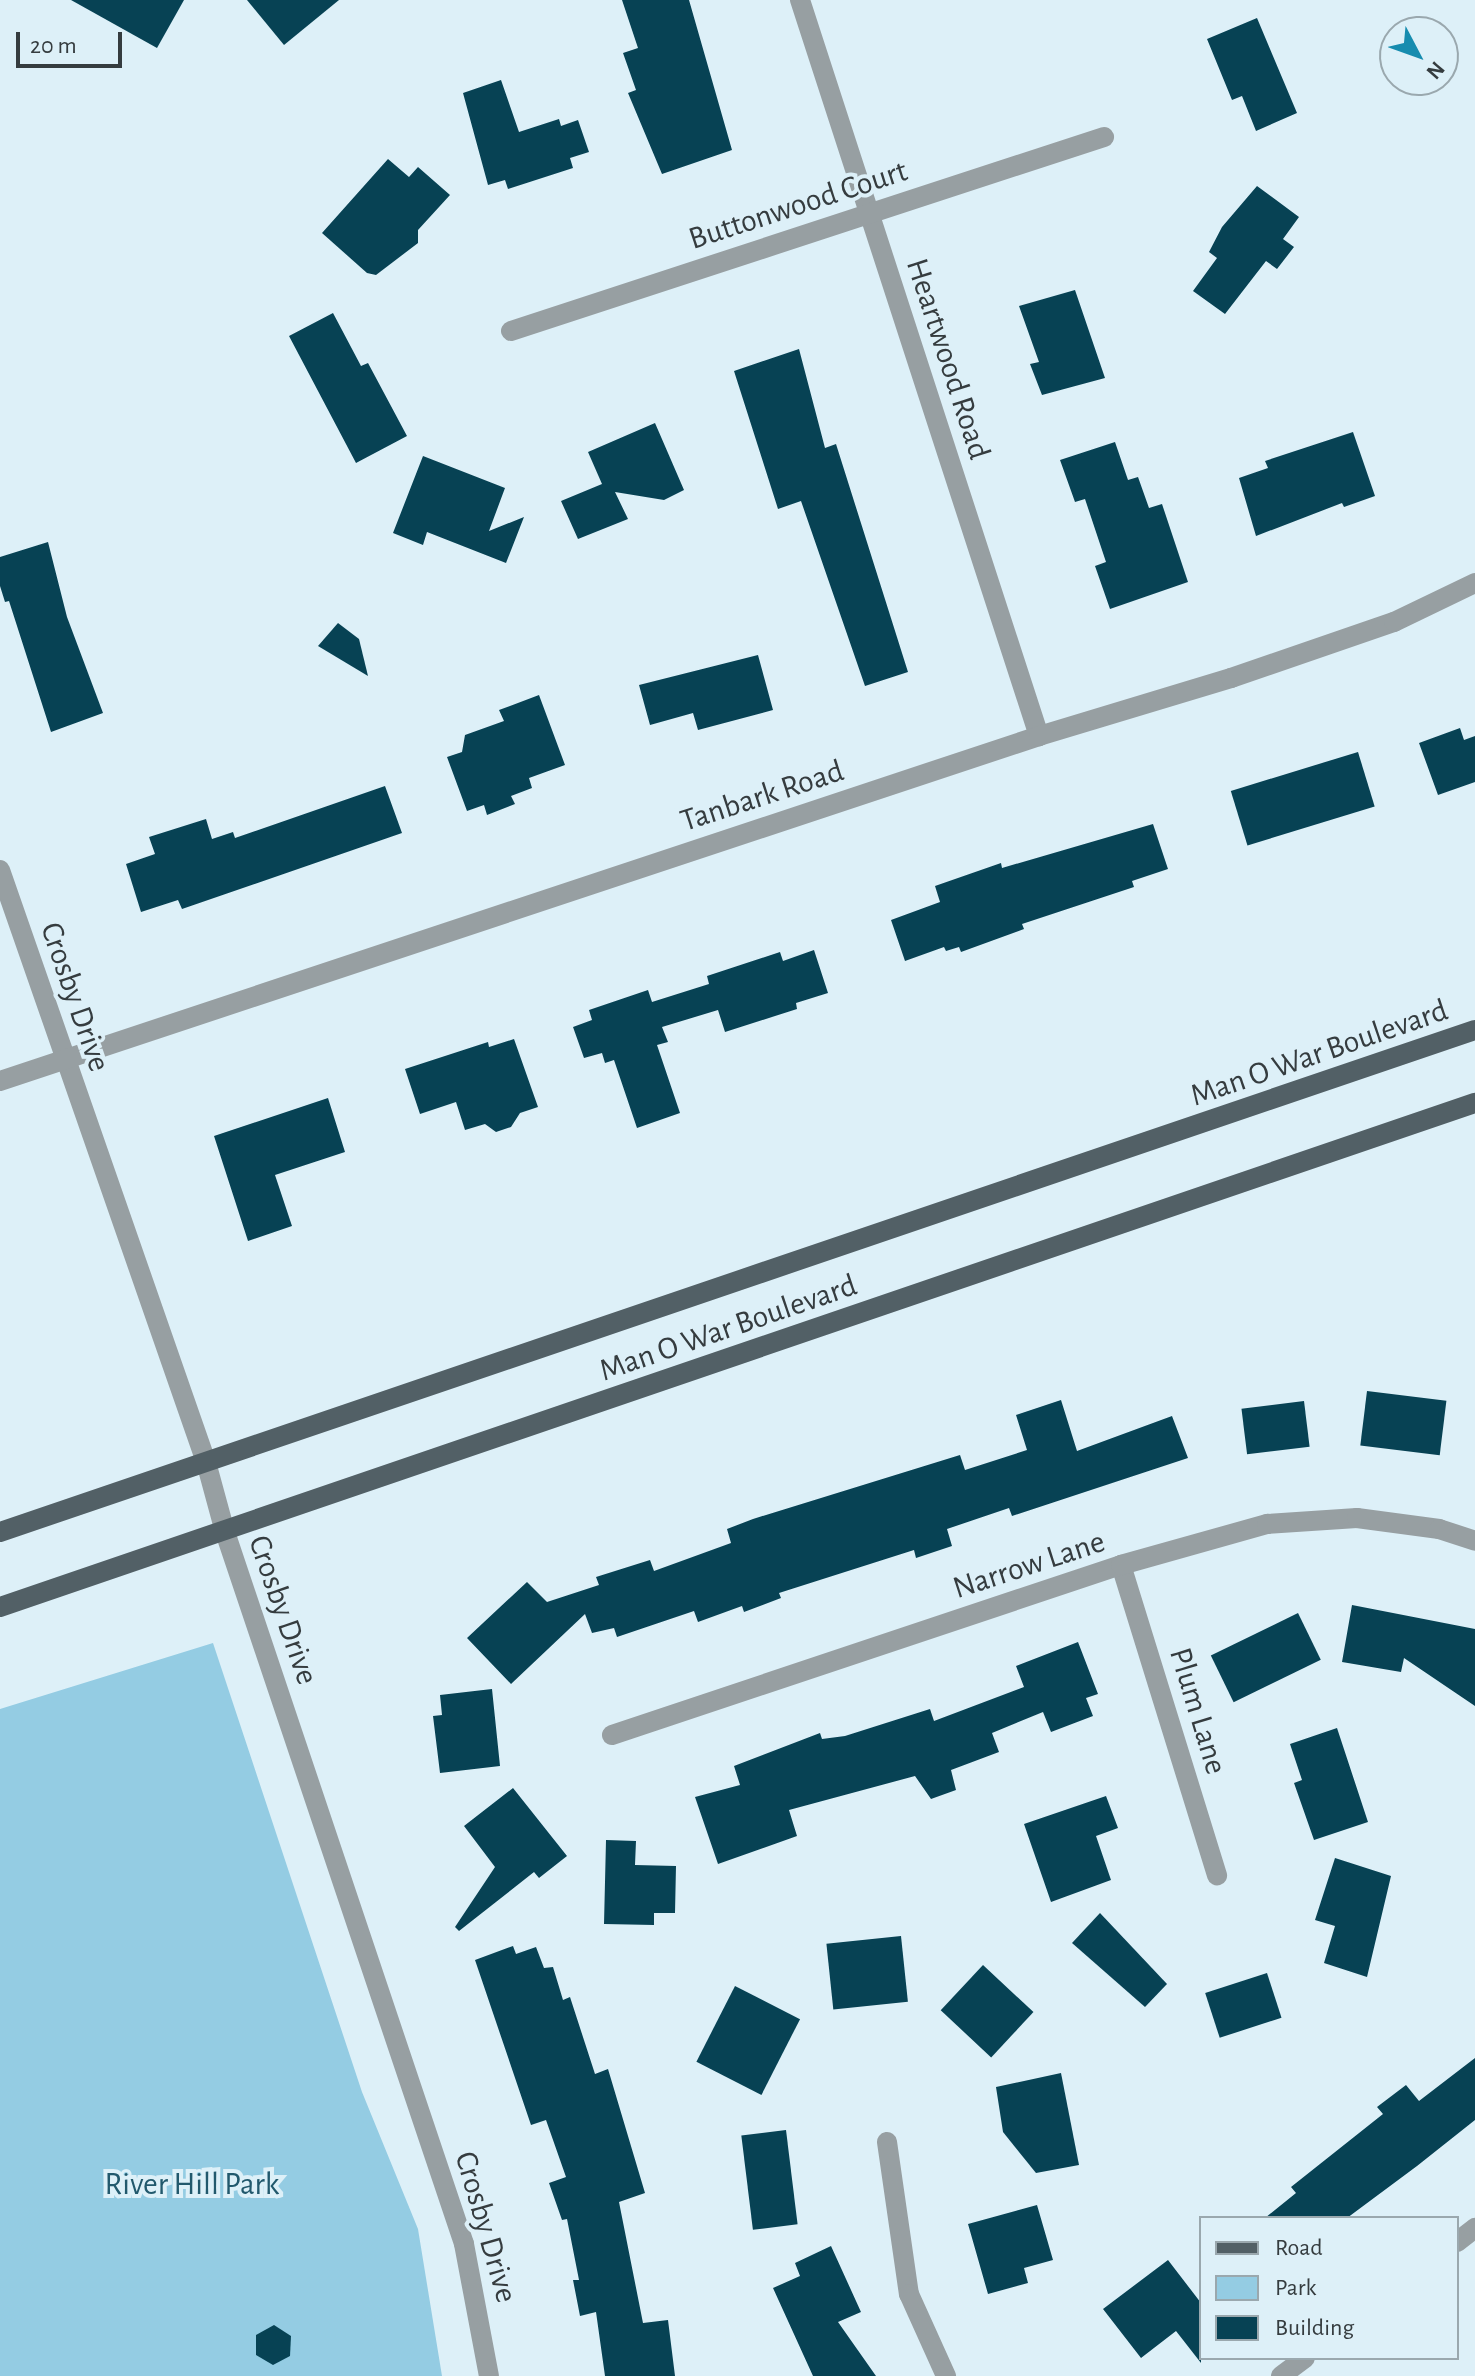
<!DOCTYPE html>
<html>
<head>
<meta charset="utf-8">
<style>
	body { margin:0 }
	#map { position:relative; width:1475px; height:2376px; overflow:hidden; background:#ddf0f8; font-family:"Alegreya Sans",sans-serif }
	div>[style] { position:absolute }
	.green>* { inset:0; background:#94cce3 }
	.building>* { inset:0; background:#074254; transform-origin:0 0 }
	.minor>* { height:20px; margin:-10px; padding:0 10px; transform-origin:10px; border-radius:10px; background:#979fa2 }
	.primary>* { height:20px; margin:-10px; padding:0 10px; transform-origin:10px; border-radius:10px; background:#526066 }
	span { translate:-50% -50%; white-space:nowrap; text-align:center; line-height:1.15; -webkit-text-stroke:8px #ddf0f8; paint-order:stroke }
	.street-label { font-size:32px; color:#353c3f }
	.park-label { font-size:32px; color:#22596d }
	.legend { position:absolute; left:1199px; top:2216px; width:260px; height:144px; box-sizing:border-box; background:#ddf0f8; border:2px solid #9aa8ae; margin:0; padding:10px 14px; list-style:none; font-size:24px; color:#353c3f }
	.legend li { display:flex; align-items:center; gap:16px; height:40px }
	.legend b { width:40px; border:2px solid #9aa8ae }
	.north { position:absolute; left:1379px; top:16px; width:80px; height:80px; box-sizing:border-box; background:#ddf0f8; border:2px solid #9aa8ae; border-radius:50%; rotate:131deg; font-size:22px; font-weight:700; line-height:32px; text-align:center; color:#353c3f }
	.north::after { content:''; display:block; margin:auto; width:28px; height:36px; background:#168caf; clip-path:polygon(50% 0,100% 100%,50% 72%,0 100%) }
	.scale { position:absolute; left:16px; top:32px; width:106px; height:36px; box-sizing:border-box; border:4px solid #353c3f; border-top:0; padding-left:10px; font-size:24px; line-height:28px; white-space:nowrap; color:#353c3f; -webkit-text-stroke:6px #ddf0f8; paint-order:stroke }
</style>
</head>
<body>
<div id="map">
	<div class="green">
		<i style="clip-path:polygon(213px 1643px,362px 2092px,418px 2229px,442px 2376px,0 2376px,0 1709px)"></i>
	</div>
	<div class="building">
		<i style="clip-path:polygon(71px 0,184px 0,157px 48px)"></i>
		<i style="clip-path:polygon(247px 0,339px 0,284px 45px)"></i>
		<i style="clip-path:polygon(622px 0,689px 0,732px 150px,662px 174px,628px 93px,636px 90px,623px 53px,638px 48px)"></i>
		<i style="clip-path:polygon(1257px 18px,1297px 113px,1256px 131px,1242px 96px,1232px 100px,1207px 39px)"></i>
		<i style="clip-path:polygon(501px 80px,519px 132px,559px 119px,561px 126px,578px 120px,589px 152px,570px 158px,573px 168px,508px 189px,505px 180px,488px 185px,463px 93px)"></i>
		<i style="clip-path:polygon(388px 159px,409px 177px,418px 167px,450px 195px,418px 230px,418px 243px,376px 275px,367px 273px,322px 233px)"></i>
		<i style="clip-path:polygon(1257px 186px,1299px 217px,1283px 239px,1294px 247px,1277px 269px,1266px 261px,1225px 314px,1193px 291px,1217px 258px,1209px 252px,1222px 227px)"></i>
		<i style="clip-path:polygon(1075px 290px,1105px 378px,1042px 395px,1030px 364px,1039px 362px,1019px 306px)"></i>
		<i style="clip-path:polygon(333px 313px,361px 366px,368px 363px,407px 436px,356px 463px,289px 336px)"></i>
		<i style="clip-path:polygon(799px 349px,825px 448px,836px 444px,908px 672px,865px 686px,801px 501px,778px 509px,734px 371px)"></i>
		<i style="clip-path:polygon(655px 423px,684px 490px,664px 500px,615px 492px,628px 519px,578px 539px,561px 501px,602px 484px,588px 452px)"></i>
		<i style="clip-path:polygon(1353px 432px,1375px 496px,1344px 507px,1342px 503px,1256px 536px,1239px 478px,1268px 468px,1265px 461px)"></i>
		<i style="clip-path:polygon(1115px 442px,1128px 480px,1138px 477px,1149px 508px,1162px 504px,1188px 582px,1110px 609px,1095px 566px,1106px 562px,1085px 499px,1075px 502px,1060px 460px)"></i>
		<i style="clip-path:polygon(423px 456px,505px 488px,489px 531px,524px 517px,506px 563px,427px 532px,423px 545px,393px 533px)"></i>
		<i style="clip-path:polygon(48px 542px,67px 617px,103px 713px,51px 732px,9px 601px,5px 602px,0 586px,0 557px)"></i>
		<i style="clip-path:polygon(338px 623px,359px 639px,368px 676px,318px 646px)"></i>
		<i style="clip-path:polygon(758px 655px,773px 710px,698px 730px,693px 713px,650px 725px,639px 685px)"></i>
		<i style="clip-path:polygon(539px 695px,565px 765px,529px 778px,532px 788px,511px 796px,515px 804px,487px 815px,484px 805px,467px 811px,447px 757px,462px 752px,465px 735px,504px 721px,499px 710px)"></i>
		<i style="clip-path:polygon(1460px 728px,1464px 740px,1475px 736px,1475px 782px,1438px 795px,1419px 743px)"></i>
		<i style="left:1358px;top:752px;width:57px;height:133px;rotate:73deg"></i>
		<i style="clip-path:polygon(385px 786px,402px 833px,182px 909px,178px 900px,141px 912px,126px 864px,155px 854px,149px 837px,206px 819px,212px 839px,233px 832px,235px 838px)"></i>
		<i style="clip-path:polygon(1153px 824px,1168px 869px,1132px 881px,1134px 887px,1022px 924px,1024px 929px,961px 952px,959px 947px,946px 951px,944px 947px,905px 961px,891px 920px,940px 902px,935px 886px,1001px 863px,1002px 868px)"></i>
		<i style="clip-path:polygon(814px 950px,828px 993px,796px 1003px,797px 1009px,725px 1032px,718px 1010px,662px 1027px,668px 1042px,657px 1045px,680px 1113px,637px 1128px,614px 1060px,605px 1063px,602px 1053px,584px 1058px,573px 1027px,592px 1020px,589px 1010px,648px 990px,652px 1002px,709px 984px,707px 976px,780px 952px,783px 961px)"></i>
		<i style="clip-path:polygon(514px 1039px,538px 1107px,520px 1113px,511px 1127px,496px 1132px,485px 1124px,465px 1130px,456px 1102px,420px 1114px,405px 1069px,488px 1042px,489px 1047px)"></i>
		<i style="clip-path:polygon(328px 1098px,345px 1152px,275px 1175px,292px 1226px,248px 1241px,214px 1136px)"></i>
		<i style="left:1367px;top:1391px;width:80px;height:55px;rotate:7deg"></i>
		<i style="clip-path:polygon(1061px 1400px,1077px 1451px,1172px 1416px,1188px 1458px,1012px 1516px,1009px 1508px,947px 1529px,952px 1546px,916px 1558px,914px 1550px,779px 1593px,781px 1598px,744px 1612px,742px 1606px,698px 1622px,694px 1611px,617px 1637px,614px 1628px,592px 1633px,585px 1614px,511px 1684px,467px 1638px,527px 1582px,547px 1602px,599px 1585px,596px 1577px,650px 1560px,654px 1571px,731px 1543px,727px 1529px,753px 1519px,960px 1455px,965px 1470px,1027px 1450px,1016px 1415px)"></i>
		<i style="left:1304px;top:1401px;width:46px;height:63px;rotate:83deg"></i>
		<i style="clip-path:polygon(1352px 1605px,1475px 1629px,1475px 1706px,1404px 1658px,1401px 1672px,1342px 1662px)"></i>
		<i style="left:1298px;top:1613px;width:52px;height:97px;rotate:64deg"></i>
		<i style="clip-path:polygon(1078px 1642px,1098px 1694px,1086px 1698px,1093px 1716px,1051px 1732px,1043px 1712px,992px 1733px,999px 1752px,951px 1770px,956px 1790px,931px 1799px,915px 1776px,789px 1810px,797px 1836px,718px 1864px,695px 1797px,740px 1785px,734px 1766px,820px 1733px,822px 1739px,845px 1736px,930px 1709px,934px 1721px,1024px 1687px,1016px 1666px)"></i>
		<i style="clip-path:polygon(492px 1689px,500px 1766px,440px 1773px,433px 1716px,442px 1715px,440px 1695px)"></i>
		<i style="clip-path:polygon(1337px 1728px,1368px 1822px,1314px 1840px,1294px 1783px,1302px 1780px,1290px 1744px)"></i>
		<i style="clip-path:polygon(513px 1788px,567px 1856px,539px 1878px,534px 1872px,459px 1931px,455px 1927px,495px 1867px,464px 1826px)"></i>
		<i style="clip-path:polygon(1106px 1796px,1118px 1828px,1096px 1836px,1111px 1880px,1051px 1902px,1024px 1824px)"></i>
		<i style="clip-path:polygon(606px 1840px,636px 1841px,635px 1865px,676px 1866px,675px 1913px,654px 1913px,654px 1925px,604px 1924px)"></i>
		<i style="clip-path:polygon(1335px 1858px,1391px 1876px,1367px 1977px,1324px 1963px,1335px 1926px,1315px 1920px)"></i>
		<i style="clip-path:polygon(1100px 1913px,1167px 1984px,1145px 2007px,1072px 1943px)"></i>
		<i style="left:901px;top:1936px;width:66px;height:75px;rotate:84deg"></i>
		<i style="clip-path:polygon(513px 1946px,516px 1954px,536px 1947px,544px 1968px,553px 1967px,563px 2000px,570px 1997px,595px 2074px,608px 2069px,645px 2193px,619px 2202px,643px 2323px,668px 2320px,675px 2376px,605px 2376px,596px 2312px,580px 2316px,573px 2280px,579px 2280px,567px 2219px,562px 2220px,549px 2183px,566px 2177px,546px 2120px,531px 2125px,475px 1960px)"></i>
		<i style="left:983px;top:1965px;width:69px;height:62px;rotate:43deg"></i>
		<i style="left:1267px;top:1973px;width:47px;height:65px;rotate:72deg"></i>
		<i style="left:735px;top:1986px;width:73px;height:85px;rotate:27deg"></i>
		<i style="clip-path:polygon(1475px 2058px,1475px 2120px,1417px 2166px,1347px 2218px,1265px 2218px,1296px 2193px,1291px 2187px,1383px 2114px,1377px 2107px,1406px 2085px,1419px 2101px)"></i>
		<i style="clip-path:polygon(1061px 2073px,1079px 2165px,1036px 2173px,1003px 2132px,996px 2087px)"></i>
		<i style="left:786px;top:2130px;width:95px;height:45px;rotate:83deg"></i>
		<i style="clip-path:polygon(1037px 2205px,1053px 2260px,1024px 2268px,1028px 2283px,988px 2294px,968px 2224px)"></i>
		<i style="clip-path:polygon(831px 2246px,861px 2312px,838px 2322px,876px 2376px,813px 2376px,773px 2288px,800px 2276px,795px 2263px)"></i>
		<i style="clip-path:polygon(1168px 2260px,1201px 2303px,1201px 2363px,1176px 2331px,1141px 2358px,1103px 2309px)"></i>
		<i style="clip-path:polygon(274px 2325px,291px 2336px,290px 2356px,273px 2365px,256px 2355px,256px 2335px)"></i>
	</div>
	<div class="minor">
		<i style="left:800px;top:0;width:774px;rotate:72.01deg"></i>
		<i style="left:511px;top:331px;width:624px;rotate:-18.12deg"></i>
		<i style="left:0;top:870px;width:627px;rotate:70.81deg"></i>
		<i style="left:206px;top:1462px;width:73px;rotate:74.8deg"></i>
		<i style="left:225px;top:1532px;width:751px;rotate:71.44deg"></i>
		<i style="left:464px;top:2244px;width:134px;rotate:79.3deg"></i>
		<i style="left:0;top:1081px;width:1095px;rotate:-18.37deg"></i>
		<i style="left:1039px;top:736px;width:201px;rotate:-16.8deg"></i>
		<i style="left:1231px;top:678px;width:172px;rotate:-19deg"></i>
		<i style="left:1394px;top:622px;width:90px;rotate:-25.7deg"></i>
		<i style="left:1121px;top:1565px;width:325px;rotate:72.8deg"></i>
		<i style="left:612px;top:1735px;width:537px;rotate:-18.47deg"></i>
		<i style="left:1121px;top:1565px;width:152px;rotate:-15.7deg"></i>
		<i style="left:1267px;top:1524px;width:90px;rotate:-3.8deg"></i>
		<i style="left:1357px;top:1518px;width:83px;rotate:7.6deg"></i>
		<i style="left:1439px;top:1529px;width:38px;rotate:18deg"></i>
		<i style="left:887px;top:2142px;width:154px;rotate:81.8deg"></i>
		<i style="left:909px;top:2294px;width:90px;rotate:65.7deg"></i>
		<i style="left:1457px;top:2242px;width:23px;rotate:-38deg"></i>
		<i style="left:1281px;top:2376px;width:30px;rotate:-37deg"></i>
	</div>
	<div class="primary">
		<i style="left:0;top:1532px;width:1558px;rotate:-18.8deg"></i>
		<i style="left:0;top:1607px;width:1559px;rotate:-18.87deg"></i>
	</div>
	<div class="street-label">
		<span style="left:798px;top:205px;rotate:-18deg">Buttonwood Court</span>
		<span style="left:948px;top:359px;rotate:72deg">Heartwood Road</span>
		<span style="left:762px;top:796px;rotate:-18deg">Tanbark Road</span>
		<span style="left:75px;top:997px;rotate:71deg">Crosby Drive</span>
		<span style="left:1319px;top:1053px;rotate:-19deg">Man O War Boulevard</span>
		<span style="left:728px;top:1328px;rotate:-19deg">Man O War Boulevard</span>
		<span style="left:1029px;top:1565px;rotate:-18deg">Narrow Lane</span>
		<span style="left:283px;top:1610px;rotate:71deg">Crosby Drive</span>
		<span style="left:1198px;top:1711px;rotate:73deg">Plum Lane</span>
		<span style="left:486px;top:2227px;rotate:74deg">Crosby Drive</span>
	</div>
	<div class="park-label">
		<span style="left:192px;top:2184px">River Hill Park</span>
	</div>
	<ul class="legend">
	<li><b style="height:10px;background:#526066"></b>Road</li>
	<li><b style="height:22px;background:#94cce3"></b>Park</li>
	<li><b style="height:22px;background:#074254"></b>Building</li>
	</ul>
	<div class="north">N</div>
	<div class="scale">20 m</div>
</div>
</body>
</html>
